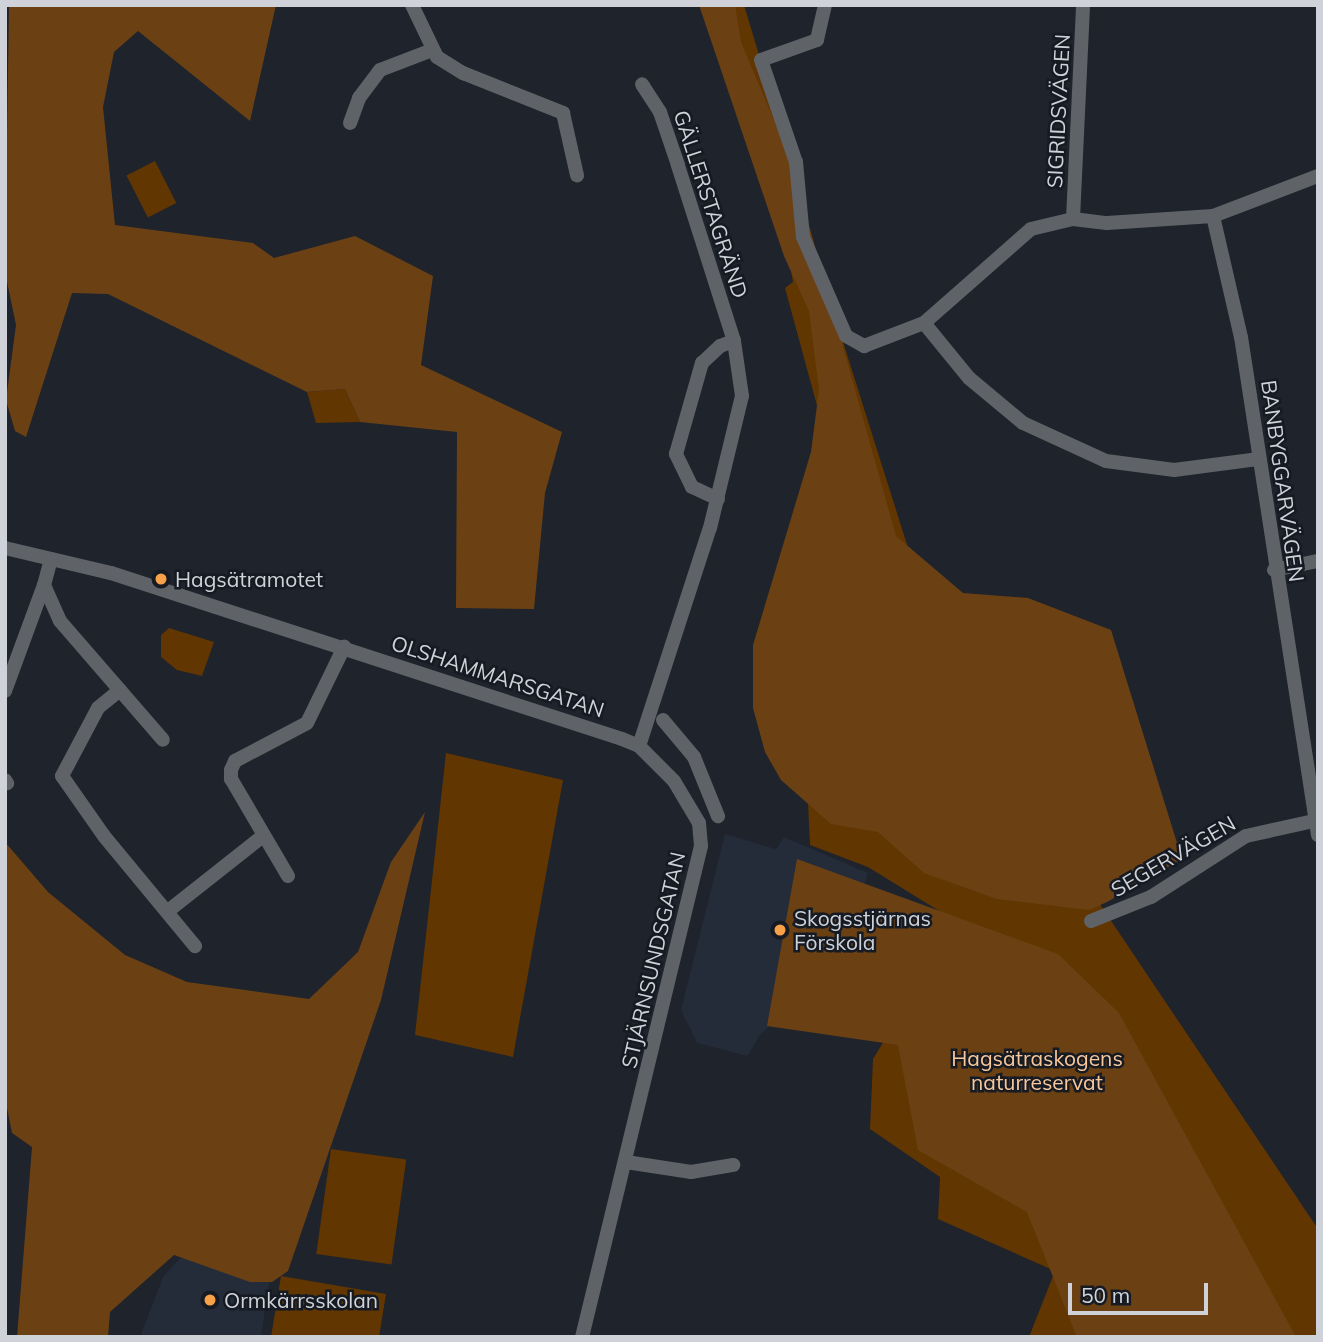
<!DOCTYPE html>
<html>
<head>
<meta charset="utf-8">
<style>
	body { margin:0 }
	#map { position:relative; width:1323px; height:1342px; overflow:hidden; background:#1e232c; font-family:Mulish,sans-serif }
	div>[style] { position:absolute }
	.built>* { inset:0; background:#242b39 }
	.green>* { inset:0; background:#623600; transform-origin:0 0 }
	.forest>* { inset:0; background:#6b4114 }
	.minor>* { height:14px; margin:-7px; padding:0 7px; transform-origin:7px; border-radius:7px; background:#5f6267 }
	.dots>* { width:19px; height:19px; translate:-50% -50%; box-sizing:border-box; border:4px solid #151a23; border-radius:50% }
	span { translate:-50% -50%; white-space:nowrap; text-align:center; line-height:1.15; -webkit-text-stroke:5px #151a23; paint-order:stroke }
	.street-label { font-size:21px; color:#cfd2d8 }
	.poi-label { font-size:21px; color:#cfd2d8 }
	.left { translate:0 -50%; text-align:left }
	.park-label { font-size:21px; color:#f8c89c }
	.frame { position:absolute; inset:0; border:7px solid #cfd2d8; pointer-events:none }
	.scale { position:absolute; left:1068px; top:1283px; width:140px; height:32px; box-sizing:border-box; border:4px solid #cfd2d8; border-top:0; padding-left:9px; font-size:21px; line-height:24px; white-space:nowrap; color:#cfd2d8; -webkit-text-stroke:5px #151a23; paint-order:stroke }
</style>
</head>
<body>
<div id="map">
	<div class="built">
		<i style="clip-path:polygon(725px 834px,776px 849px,784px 837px,868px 873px,855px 914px,820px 978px,759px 1036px,748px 1056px,697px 1043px,681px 1010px)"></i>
		<i style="clip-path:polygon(181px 1257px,271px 1270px,261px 1337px,140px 1337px,163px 1277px)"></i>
	</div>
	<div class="green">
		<i style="clip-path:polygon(711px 5px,744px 5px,790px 158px,791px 177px,950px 681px,1318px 1229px,1318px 1337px,1029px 1337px,1055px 1271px,938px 1219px,940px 1177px,870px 1129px,873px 1059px,957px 922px,868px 867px,810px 845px,807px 781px,825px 435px,785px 288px,793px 282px,787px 249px)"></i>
		<i style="left:155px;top:161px;width:47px;height:32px;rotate:63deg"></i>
		<i style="clip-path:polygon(345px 389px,360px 422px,316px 423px,307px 392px)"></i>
		<i style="clip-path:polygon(169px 628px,214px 642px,202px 676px,177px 670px,161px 657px,161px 635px)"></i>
		<i style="clip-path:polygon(446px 753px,563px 780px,513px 1057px,415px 1035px)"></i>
		<i style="left:331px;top:1149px;width:76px;height:106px;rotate:8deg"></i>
		<i style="clip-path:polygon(281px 1276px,386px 1294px,379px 1337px,271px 1337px)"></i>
	</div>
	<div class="forest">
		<i style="clip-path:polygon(9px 5px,276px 5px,250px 121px,138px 31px,114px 52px,103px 107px,115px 225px,253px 243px,274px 258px,355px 236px,433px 276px,421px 365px,562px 432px,545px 493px,534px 609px,456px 608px,457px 432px,360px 422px,345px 389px,307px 392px,108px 294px,72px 293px,26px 437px,15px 431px,6px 400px,16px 325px,5px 272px)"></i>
		<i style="clip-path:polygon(699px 5px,735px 5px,741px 42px,791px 161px,896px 536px,963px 593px,1028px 598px,1111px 630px,1182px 859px,1107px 902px,1089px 910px,997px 899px,924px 873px,878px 832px,831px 824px,781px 780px,765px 752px,753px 708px,753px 645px,811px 452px,819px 390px,809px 311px,784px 256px)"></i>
		<i style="clip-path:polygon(425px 812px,381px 1000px,288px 1271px,272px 1282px,250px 1282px,174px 1255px,110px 1312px,108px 1337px,17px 1337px,32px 1147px,12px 1133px,5px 1098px,5px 842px,48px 892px,125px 955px,187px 982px,309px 999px,358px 952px,391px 862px)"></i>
		<i style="clip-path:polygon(797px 859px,1058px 954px,1119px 1013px,1296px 1337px,1077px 1337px,1027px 1212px,918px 1150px,898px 1045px,767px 1026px)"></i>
	</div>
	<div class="minor">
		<i style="left:412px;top:5px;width:58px;rotate:64.3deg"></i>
		<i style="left:437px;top:57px;width:31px;rotate:32deg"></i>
		<i style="left:463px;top:73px;width:108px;rotate:21.8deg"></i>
		<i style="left:563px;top:113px;width:64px;rotate:77.3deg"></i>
		<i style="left:825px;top:5px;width:36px;rotate:103deg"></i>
		<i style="left:817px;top:40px;width:59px;rotate:160.3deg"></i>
		<i style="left:761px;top:60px;width:108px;rotate:71.1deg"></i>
		<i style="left:796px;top:162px;width:75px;rotate:84.7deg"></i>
		<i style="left:803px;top:237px;width:108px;rotate:66.5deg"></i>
		<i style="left:846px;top:336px;width:21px;rotate:29deg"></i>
		<i style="left:864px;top:346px;width:64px;rotate:-21deg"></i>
		<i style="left:924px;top:323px;width:142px;rotate:-41.3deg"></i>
		<i style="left:1031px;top:229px;width:43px;rotate:-13.4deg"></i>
		<i style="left:1073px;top:219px;width:34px;rotate:7deg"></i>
		<i style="left:1107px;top:223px;width:106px;rotate:-3.8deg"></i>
		<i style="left:1213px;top:216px;width:112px;rotate:-20.9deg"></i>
		<i style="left:350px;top:123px;width:27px;rotate:-70deg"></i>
		<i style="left:359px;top:98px;width:35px;rotate:-53deg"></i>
		<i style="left:380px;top:70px;width:56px;rotate:-21deg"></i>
		<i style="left:1213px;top:216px;width:124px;rotate:77deg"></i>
		<i style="left:1241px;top:337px;width:504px;rotate:81.21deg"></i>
		<i style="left:1073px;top:219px;width:214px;rotate:-87.3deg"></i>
		<i style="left:924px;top:323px;width:71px;rotate:50.7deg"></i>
		<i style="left:969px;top:378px;width:70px;rotate:39.8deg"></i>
		<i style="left:1023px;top:423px;width:91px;rotate:24.6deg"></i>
		<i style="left:1106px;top:461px;width:69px;rotate:7.5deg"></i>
		<i style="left:1174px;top:470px;width:86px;rotate:-7.4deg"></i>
		<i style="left:718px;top:499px;width:29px;rotate:-155deg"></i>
		<i style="left:692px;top:487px;width:37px;rotate:-116deg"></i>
		<i style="left:676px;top:454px;width:95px;rotate:-74.1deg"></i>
		<i style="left:702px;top:363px;width:25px;rotate:-43deg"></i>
		<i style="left:720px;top:346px;width:15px;rotate:-20deg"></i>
		<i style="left:5px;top:548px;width:109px;rotate:13.3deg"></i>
		<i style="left:111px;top:573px;width:537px;rotate:18deg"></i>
		<i style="left:622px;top:739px;width:18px;rotate:22deg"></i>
		<i style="left:639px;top:746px;width:49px;rotate:45deg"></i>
		<i style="left:674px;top:781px;width:49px;rotate:59.2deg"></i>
		<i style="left:699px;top:823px;width:23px;rotate:85deg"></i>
		<i style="left:701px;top:846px;width:505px;rotate:103.62deg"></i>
		<i style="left:51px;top:559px;width:27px;rotate:105deg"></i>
		<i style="left:44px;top:585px;width:39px;rotate:66deg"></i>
		<i style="left:60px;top:621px;width:157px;rotate:49.1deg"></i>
		<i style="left:1274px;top:570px;width:45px;rotate:-11.6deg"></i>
		<i style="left:120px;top:690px;width:28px;rotate:141deg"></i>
		<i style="left:98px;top:708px;width:77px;rotate:117.9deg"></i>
		<i style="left:62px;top:776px;width:73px;rotate:55deg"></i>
		<i style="left:104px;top:836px;width:143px;rotate:50.4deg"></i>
		<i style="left:5px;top:691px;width:113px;rotate:-69.8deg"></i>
		<i style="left:663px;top:720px;width:48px;rotate:50deg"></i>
		<i style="left:694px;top:757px;width:64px;rotate:67.9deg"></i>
		<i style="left:639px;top:746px;width:229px;rotate:-72deg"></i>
		<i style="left:710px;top:528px;width:136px;rotate:-76.4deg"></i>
		<i style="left:742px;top:396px;width:56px;rotate:-98.3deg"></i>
		<i style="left:734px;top:341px;width:185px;rotate:-107.7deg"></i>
		<i style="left:678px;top:165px;width:56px;rotate:-108.8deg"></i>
		<i style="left:660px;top:112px;width:33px;rotate:-123deg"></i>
		<i style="left:5px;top:780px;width:4px;rotate:56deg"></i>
		<i style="left:288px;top:876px;width:113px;rotate:-120.4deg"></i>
		<i style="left:231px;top:779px;width:9px;rotate:-90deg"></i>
		<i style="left:231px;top:770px;width:10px;rotate:-66deg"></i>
		<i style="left:235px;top:761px;width:81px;rotate:-27.8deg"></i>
		<i style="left:307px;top:723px;width:85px;rotate:-64deg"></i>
		<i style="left:168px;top:911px;width:121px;rotate:-38.3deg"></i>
		<i style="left:1091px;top:921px;width:65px;rotate:-21.8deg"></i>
		<i style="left:1151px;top:897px;width:113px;rotate:-32.7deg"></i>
		<i style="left:1246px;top:836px;width:74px;rotate:-12.5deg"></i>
		<i style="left:626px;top:1162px;width:66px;rotate:8.7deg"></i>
		<i style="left:691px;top:1172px;width:43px;rotate:-9.5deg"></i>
	</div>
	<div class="dots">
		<i style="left:161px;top:579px;background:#f7a149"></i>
		<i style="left:780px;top:930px;background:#f7a149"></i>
		<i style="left:210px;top:1300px;background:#f7a149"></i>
	</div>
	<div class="street-label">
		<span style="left:1058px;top:111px;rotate:-87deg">SIGRIDSVÄGEN</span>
		<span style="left:711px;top:204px;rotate:72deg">GÄLLERSTAGRÄND</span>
		<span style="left:1283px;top:481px;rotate:82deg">BANBYGGARVÄGEN</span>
		<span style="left:498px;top:676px;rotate:18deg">OLSHAMMARSGATAN</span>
		<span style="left:1173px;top:856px;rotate:-30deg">SEGERVÄGEN</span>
		<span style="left:653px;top:960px;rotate:-77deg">STJÄRNSUNDSGATAN</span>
	</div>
	<div class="poi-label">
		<span class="left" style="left:175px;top:579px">Hagsätramotet</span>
		<span class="left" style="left:794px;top:930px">Skogsstjärnas<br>Förskola</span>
		<span class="left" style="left:224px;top:1300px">Ormkärrsskolan</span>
	</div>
	<div class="park-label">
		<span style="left:1037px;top:1070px">Hagsätraskogens<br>naturreservat</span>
	</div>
	<div class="frame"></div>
	<div class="scale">50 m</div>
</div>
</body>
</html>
